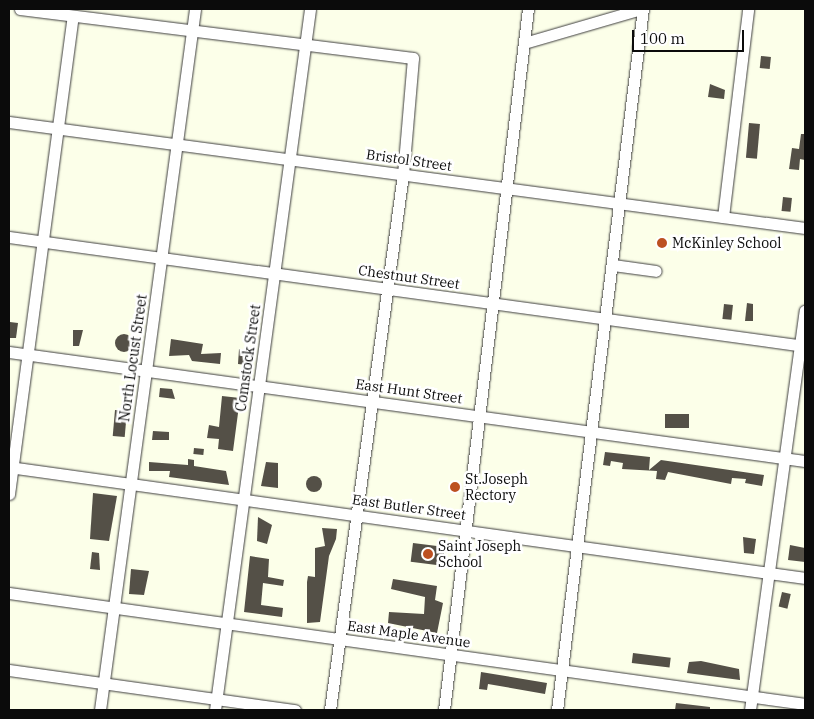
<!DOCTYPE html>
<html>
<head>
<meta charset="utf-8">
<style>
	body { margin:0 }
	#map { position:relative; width:814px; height:719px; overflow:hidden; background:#fcffe9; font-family:"IBM Plex Serif",serif }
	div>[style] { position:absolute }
	.building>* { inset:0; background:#545047; transform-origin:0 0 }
	.round { border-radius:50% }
	.roads { filter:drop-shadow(0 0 1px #3e3e3e) drop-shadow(0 0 1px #3e3e3e) }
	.minor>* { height:11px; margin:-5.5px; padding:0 5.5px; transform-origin:5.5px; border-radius:5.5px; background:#fff }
	.dots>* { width:14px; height:14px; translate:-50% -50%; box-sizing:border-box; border:2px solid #fff; border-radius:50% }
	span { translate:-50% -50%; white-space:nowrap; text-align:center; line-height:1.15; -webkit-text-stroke:5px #fff; paint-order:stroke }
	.street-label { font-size:14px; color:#0b0b0b }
	.poi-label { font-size:14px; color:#0b0b0b }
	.left { translate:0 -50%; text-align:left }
	.frame { position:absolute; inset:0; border:10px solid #0b0b0b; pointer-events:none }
	.scale { position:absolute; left:632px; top:30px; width:112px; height:22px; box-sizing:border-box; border:2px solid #0b0b0b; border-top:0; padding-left:6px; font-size:15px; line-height:18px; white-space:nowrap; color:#0b0b0b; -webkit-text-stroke:4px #fff; paint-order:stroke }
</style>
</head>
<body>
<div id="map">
	<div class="building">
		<i style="left:761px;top:56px;width:10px;height:12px;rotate:6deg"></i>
		<i style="clip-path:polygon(710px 84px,725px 90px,724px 99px,708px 97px)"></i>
		<i style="left:749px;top:123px;width:11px;height:35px;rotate:5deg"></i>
		<i style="clip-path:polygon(801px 134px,805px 134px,805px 160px,800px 159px,799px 170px,789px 169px,792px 148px,799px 149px)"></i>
		<i style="left:783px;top:197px;width:9px;height:14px;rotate:6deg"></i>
		<i style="clip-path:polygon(747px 303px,753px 304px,753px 321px,745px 321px)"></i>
		<i style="left:724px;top:304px;width:9px;height:15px;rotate:6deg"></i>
		<i style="clip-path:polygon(10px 322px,18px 323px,16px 338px,9px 338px)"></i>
		<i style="clip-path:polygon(73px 330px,83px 330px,79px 346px,73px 346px)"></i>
		<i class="round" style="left:115px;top:334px;width:18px;height:18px"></i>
		<i style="clip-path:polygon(171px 339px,203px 344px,201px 354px,221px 353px,220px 364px,192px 361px,189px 355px,169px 356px)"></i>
		<i style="clip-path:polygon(239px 349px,249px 351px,247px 365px,238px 364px)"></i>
		<i style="clip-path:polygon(160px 388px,172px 389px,175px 399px,159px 397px)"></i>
		<i style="clip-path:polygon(222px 396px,240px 398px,233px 451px,218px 449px,219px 439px,207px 438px,209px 425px,219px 427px)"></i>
		<i style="left:115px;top:410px;width:12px;height:26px;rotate:5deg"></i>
		<i style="left:665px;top:414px;width:24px;height:14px"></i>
		<i style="clip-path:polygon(153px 431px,169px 432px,169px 440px,152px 440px)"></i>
		<i style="left:194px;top:448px;width:10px;height:6px;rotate:6deg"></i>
		<i style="clip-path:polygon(605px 452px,650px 457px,649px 470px,661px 460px,764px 475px,762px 486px,745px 483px,746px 479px,732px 478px,731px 484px,668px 472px,665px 480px,656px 479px,657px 471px,622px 469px,623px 463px,611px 461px,610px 466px,603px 465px)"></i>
		<i style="clip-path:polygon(188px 459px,194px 460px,194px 466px,226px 471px,229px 485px,169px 477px,170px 471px,149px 471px,149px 462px,188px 465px)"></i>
		<i style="clip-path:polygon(266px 462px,278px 463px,278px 488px,261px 486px)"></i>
		<i class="round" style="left:306px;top:476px;width:16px;height:16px"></i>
		<i style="clip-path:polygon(93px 493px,117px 496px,109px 541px,90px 539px)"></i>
		<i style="clip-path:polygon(258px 517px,272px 525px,267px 544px,257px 541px)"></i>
		<i style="clip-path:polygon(322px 528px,337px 529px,336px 539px,329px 556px,320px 622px,307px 623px,307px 582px,308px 576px,315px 577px,315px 548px,325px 546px)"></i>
		<i style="clip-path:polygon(743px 537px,756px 539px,754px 554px,744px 553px)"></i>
		<i style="left:413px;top:543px;width:32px;height:19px;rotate:7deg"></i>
		<i style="clip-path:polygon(790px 545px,805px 548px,805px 562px,788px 560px)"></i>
		<i style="clip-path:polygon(92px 552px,99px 553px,100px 570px,90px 569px)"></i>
		<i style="clip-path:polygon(250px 556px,269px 559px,268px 577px,284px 580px,283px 586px,263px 583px,261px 605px,283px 608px,282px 617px,244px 612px)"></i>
		<i style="clip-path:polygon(131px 569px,149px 571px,144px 595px,129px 594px)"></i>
		<i style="clip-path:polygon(393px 579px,437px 586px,435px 600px,443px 603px,437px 633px,388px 623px,389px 612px,424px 614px,425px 597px,391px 589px)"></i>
		<i style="left:782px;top:592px;width:9px;height:15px;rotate:13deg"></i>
		<i style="left:633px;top:653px;width:38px;height:10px;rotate:7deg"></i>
		<i style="clip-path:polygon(701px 661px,739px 669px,740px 680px,687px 673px,689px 662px)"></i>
		<i style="clip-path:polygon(481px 672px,547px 683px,545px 694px,488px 684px,487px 690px,479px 689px)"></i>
		<i style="clip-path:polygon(676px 703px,710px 707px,710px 710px,675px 710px)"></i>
	</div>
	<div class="roads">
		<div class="minor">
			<i style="left:20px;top:9px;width:396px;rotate:7.1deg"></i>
			<i style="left:413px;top:58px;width:116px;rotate:94.9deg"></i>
			<i style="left:403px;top:174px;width:541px;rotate:97.76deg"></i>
			<i style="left:524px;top:43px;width:122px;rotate:-16.2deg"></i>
			<i style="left:9px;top:122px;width:803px;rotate:7.59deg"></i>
			<i style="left:723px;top:217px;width:209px;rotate:-83.1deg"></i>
			<i style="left:9px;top:237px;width:803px;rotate:7.8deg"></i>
			<i style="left:613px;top:265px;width:43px;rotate:7.9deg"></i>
			<i style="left:9px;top:352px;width:803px;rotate:7.8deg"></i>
			<i style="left:9px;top:467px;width:804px;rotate:7.94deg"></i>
			<i style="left:9px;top:494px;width:482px;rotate:-82.4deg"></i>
			<i style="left:9px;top:593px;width:804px;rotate:7.94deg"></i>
			<i style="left:9px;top:670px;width:289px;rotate:8deg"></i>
			<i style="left:100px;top:710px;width:707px;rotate:-82.28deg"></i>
			<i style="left:215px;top:710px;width:707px;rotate:-82.28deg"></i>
			<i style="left:444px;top:710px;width:706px;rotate:-83.17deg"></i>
			<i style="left:557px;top:710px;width:706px;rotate:-83.01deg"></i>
			<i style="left:750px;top:710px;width:403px;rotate:-82.2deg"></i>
		</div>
	</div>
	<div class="dots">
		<i style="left:662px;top:243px;background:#bc5021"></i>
		<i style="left:455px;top:487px;background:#bc5021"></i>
		<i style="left:428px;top:554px;background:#bc5021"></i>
	</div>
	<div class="street-label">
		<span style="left:409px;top:160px;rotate:8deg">Bristol Street</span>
		<span style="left:409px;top:277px;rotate:8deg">Chestnut Street</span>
		<span style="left:133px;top:358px;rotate:-82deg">North Locust Street</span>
		<span style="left:248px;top:358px;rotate:-82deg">Comstock Street</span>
		<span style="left:409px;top:391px;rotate:8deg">East Hunt Street</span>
		<span style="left:409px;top:507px;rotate:8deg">East Butler Street</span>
		<span style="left:409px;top:634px;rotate:8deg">East Maple Avenue</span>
	</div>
	<div class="poi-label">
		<span class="left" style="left:672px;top:243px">McKinley School</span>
		<span class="left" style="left:465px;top:487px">St.Joseph<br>Rectory</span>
		<span class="left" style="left:438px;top:554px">Saint Joseph<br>School</span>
	</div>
	<div class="frame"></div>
	<div class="scale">100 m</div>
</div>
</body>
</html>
